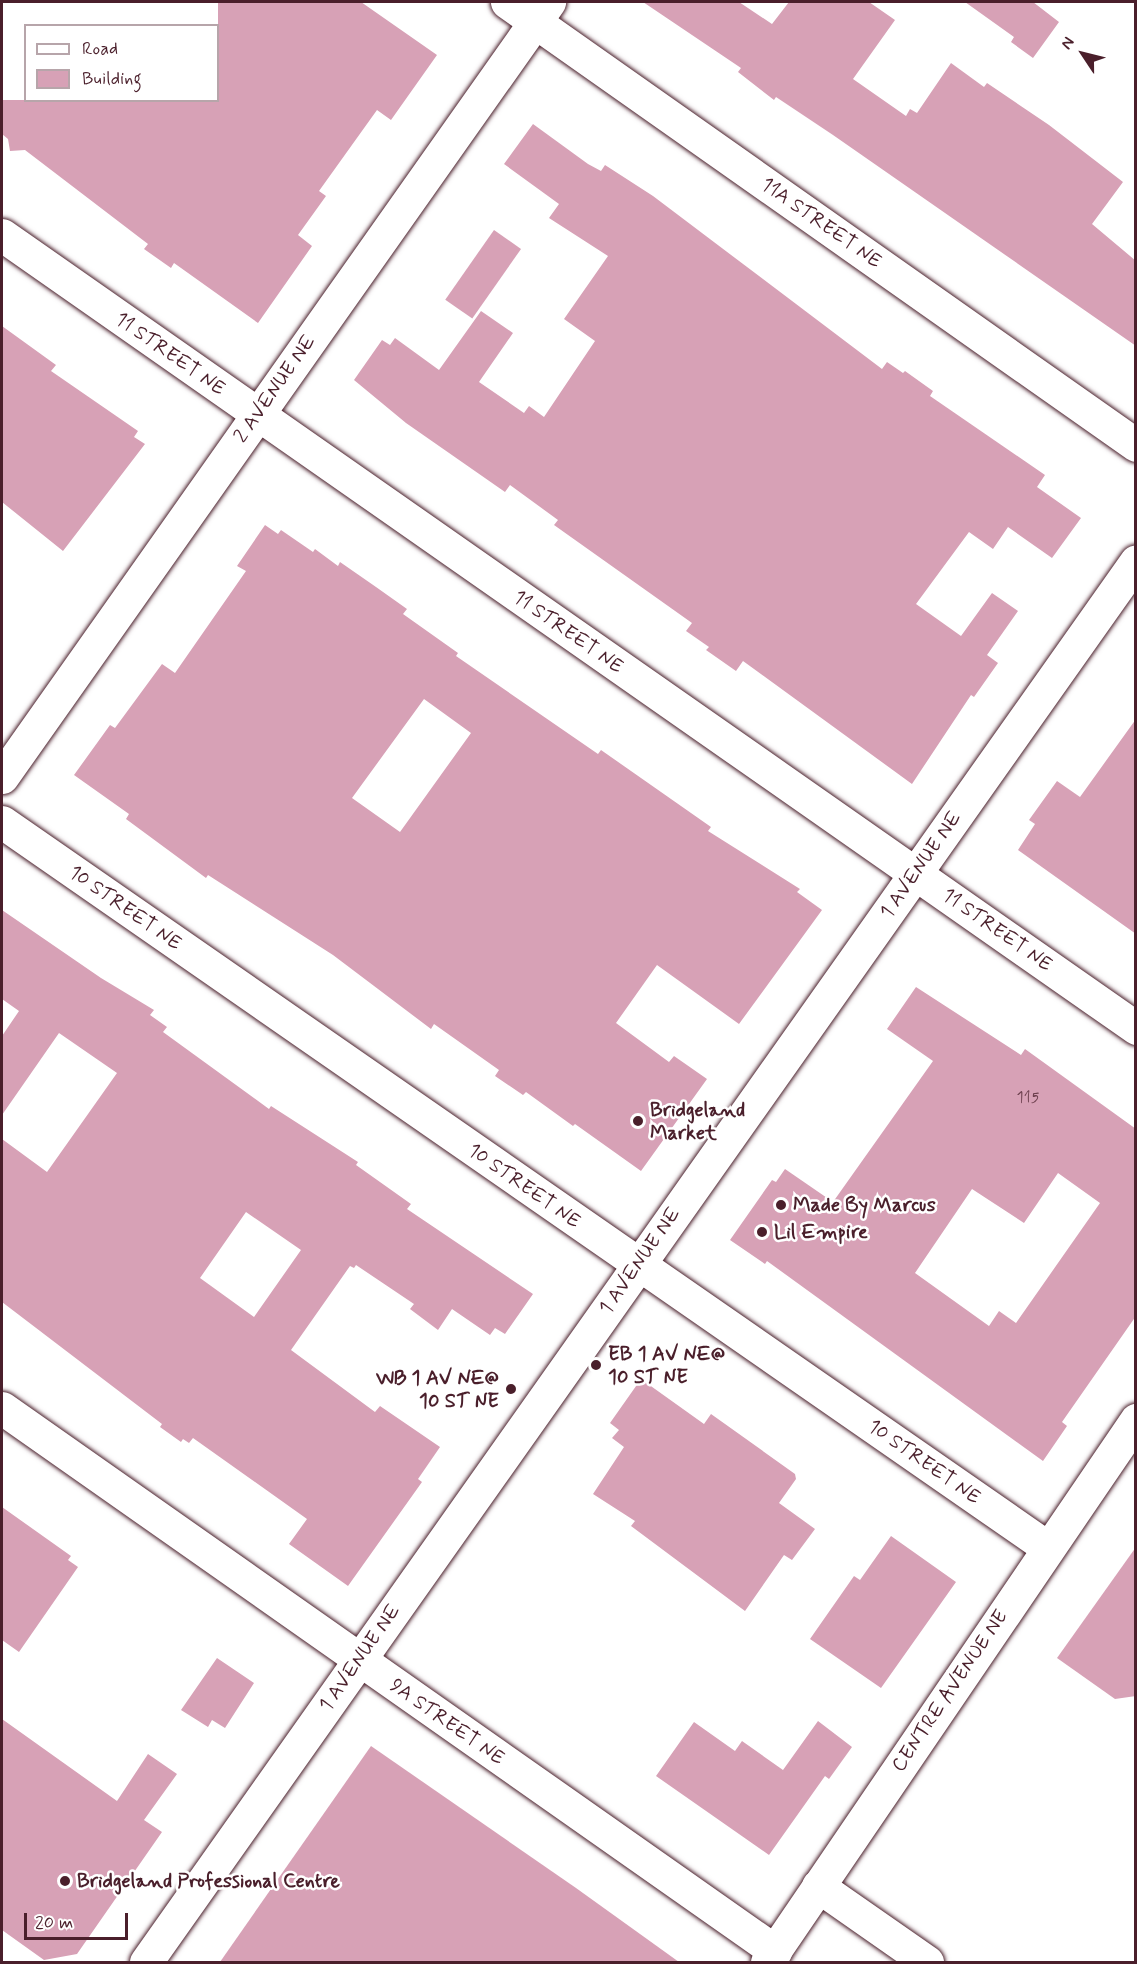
<!DOCTYPE html>
<html>
<head>
<meta charset="utf-8">
<style>
	body { margin:0 }
	#map { position:relative; width:1137px; height:1964px; overflow:hidden; background:#fff; font-family:Mynerve,sans-serif }
	div>[style] { position:absolute }
	.building>* { inset:0; background:#d7a1b6; transform-origin:0 0 }
	.roads { filter:drop-shadow(0 0 2px #4a1f2b) drop-shadow(0 0 2px #4a1f2b) }
	.minor>* { height:33px; margin:-16.5px; padding:0 16.5px; transform-origin:16.5px; border-radius:16.5px; background:#fff }
	.dots>* { width:16px; height:16px; translate:-50% -50%; box-sizing:border-box; border:3px solid #fff; border-radius:50% }
	span { translate:-50% -50%; white-space:nowrap; text-align:center; line-height:1.15; -webkit-text-stroke:5px #fff; paint-order:stroke }
	.number-label { font-size:16px; color:#6d404e }
	.number-label span { -webkit-text-stroke-width:0 }
	.street-label { font-size:20px; color:#4a1f2b }
	.poi-label { font-size:20px; color:#4a1f2b; font-weight:700 }
	.left { translate:0 -50%; text-align:left }
	.right { translate:-100% -50%; text-align:right }
	.frame { position:absolute; inset:0; border:3px solid #4a1f2b; pointer-events:none }
	.legend { position:absolute; left:24px; top:24px; width:195px; height:78px; box-sizing:border-box; background:#fff; border:2px solid #b7a5aa; margin:0; padding:8px 10px; list-style:none; font-size:18px; color:#4a1f2b }
	.legend li { display:flex; align-items:center; gap:12px; height:30px }
	.legend b { width:30px; border:2px solid #b7a5aa }
	.north { position:absolute; left:1053px; top:24px; width:60px; height:60px; -webkit-text-stroke:4px #fff; paint-order:stroke; rotate:305deg; font-size:16px; font-weight:700; line-height:24px; text-align:center; color:#4a1f2b }
	.north::after { content:''; display:block; margin:auto; width:21px; height:27px; background:#4a1f2b; clip-path:polygon(50% 0,100% 100%,50% 72%,0 100%) }
	.scale { position:absolute; left:24px; top:1913px; width:104px; height:27px; box-sizing:border-box; border:3px solid #4a1f2b; border-top:0; padding-left:8px; font-size:18px; line-height:21px; white-space:nowrap; color:#4a1f2b; -webkit-text-stroke:4px #fff; paint-order:stroke }
</style>
</head>
<body>
<div id="map">
	<div class="building">
		<i style="clip-path:polygon(218px 2px,361px 2px,437px 55px,391px 120px,377px 110px,319px 191px,326px 196px,298px 235px,312px 246px,258px 323px,174px 263px,171px 268px,144px 249px,148px 244px,25px 150px,10px 151px,8px 139px,2px 134px,2px 100px,218px 100px)"></i>
		<i style="clip-path:polygon(643px 2px,739px 2px,772px 24px,789px 2px,869px 2px,895px 20px,853px 79px,906px 116px,910px 109px,917px 113px,951px 63px,984px 87px,987px 83px,1049px 125px,1123px 182px,1092px 224px,1136px 261px,1136px 346px,833px 135px,776px 97px,774px 100px,738px 72px,741px 68px)"></i>
		<i style="clip-path:polygon(965px 2px,1033px 2px,1059px 22px,1033px 58px,1011px 42px,1014px 37px)"></i>
		<i style="clip-path:polygon(533px 124px,588px 164px,601px 171px,605px 165px,653px 196px,882px 369px,887px 362px,903px 373px,905px 371px,933px 391px,930px 396px,1045px 475px,1037px 487px,1081px 518px,1052px 558px,1008px 527px,993px 549px,969px 532px,916px 604px,961px 636px,992px 593px,1018px 611px,987px 655px,998px 663px,974px 697px,971px 695px,912px 784px,743px 661px,736px 671px,706px 650px,709px 647px,686px 631px,692px 623px,554px 525px,558px 520px,510px 485px,505px 492px,406px 423px,354px 380px,382px 340px,390px 345px,395px 338px,439px 370px,481px 311px,513px 333px,479px 382px,524px 413px,529px 406px,544px 417px,595px 341px,564px 319px,608px 256px,549px 218px,559px 204px,504px 164px)"></i>
		<i style="left:494px;top:230px;width:33px;height:85px;rotate:35deg"></i>
		<i style="clip-path:polygon(2px 326px,56px 365px,51px 371px,138px 431px,134px 437px,145px 444px,63px 551px,2px 502px)"></i>
		<i style="clip-path:polygon(evenodd,265px 525px,278px 534px,281px 530px,313px 552px,315px 549px,338px 566px,340px 562px,376px 587px,407px 609px,403px 614px,458px 653px,456px 656px,598px 754px,601px 750px,711px 827px,708px 831px,800px 889px,797px 892px,822px 910px,739px 1024px,657px 965px,616px 1023px,669px 1062px,674px 1056px,707px 1079px,641px 1171px,575px 1124px,573px 1126px,526px 1092px,523px 1095px,495px 1076px,499px 1070px,434px 1024px,431px 1029px,333px 955px,208px 875px,206px 878px,126px 819px,129px 814px,74px 775px,110px 725px,115px 728px,162px 664px,175px 673px,246px 571px,237px 566px,265px 525px,424px 699px,471px 733px,400px 832px,352px 798px,424px 699px)"></i>
		<i style="clip-path:polygon(1136px 719px,1136px 934px,1018px 850px,1035px 824px,1029px 820px,1057px 781px,1080px 797px)"></i>
		<i style="clip-path:polygon(evenodd,2px 910px,101px 978px,154px 1010px,150px 1015px,167px 1027px,163px 1032px,269px 1109px,271px 1106px,358px 1162px,356px 1165px,411px 1204px,407px 1209px,533px 1294px,505px 1334px,495px 1328px,490px 1335px,452px 1309px,438px 1330px,410px 1309px,414px 1304px,356px 1265px,354px 1268px,350px 1266px,291px 1350px,375px 1412px,380px 1406px,440px 1447px,418px 1479px,422px 1482px,348px 1586px,289px 1544px,307px 1519px,193px 1438px,189px 1443px,183px 1439px,181px 1442px,160px 1427px,162px 1424px,2px 1302px,2px 1139px,47px 1172px,117px 1073px,59px 1033px,2px 1115px,2px 1036px,19px 1011px,2px 999px,2px 910px,246px 1212px,301px 1250px,254px 1317px,200px 1278px,246px 1212px)"></i>
		<i style="clip-path:polygon(evenodd,916px 987px,1021px 1055px,1025px 1049px,1136px 1129px,1136px 1316px,1062px 1422px,1067px 1426px,1043px 1461px,767px 1261px,765px 1264px,730px 1240px,772px 1180px,776px 1182px,785px 1169px,833px 1202px,933px 1061px,887px 1029px,916px 987px,1058px 1173px,1100px 1203px,1016px 1323px,999px 1311px,989px 1326px,915px 1273px,972px 1189px,1024px 1223px,1058px 1173px)"></i>
		<i style="clip-path:polygon(641px 1379px,704px 1424px,711px 1414px,795px 1474px,796px 1479px,779px 1503px,815px 1529px,792px 1560px,784px 1555px,745px 1611px,631px 1526px,635px 1521px,593px 1494px,624px 1447px,612px 1438px,619px 1430px,610px 1423px)"></i>
		<i style="clip-path:polygon(2px 1507px,71px 1556px,68px 1560px,78px 1567px,19px 1652px,2px 1640px)"></i>
		<i style="clip-path:polygon(891px 1536px,956px 1582px,881px 1688px,810px 1639px,854px 1576px,860px 1580px)"></i>
		<i style="clip-path:polygon(1136px 1547px,1136px 1696px,1115px 1699px,1057px 1658px)"></i>
		<i style="clip-path:polygon(217px 1658px,254px 1683px,225px 1728px,212px 1720px,208px 1727px,181px 1710px)"></i>
		<i style="clip-path:polygon(2px 1719px,117px 1801px,148px 1754px,177px 1774px,144px 1820px,162px 1832px,77px 1954px,44px 1960px,2px 1930px)"></i>
		<i style="clip-path:polygon(818px 1721px,852px 1747px,829px 1779px,825px 1776px,769px 1855px,656px 1776px,694px 1722px,735px 1751px,742px 1741px,783px 1770px)"></i>
		<i style="clip-path:polygon(371px 1746px,576px 1888px,679px 1962px,220px 1962px)"></i>
	</div>
	<div class="roads">
		<div class="minor">
			<i style="left:507px;top:2px;width:769px;rotate:35.16deg"></i>
			<i style="left:2px;top:235px;width:1384px;rotate:34.96deg"></i>
			<i style="left:2px;top:777px;width:949px;rotate:-54.79deg"></i>
			<i style="left:2px;top:822px;width:1273px;rotate:34.76deg"></i>
			<i style="left:2px;top:1408px;width:945px;rotate:35.09deg"></i>
			<i style="left:818px;top:1886px;width:133px;rotate:34.9deg"></i>
			<i style="left:146px;top:1962px;width:1715px;rotate:-54.75deg"></i>
			<i style="left:767px;top:1962px;width:656px;rotate:-55.75deg"></i>
		</div>
	</div>
	<div class="dots">
		<i style="left:638px;top:1121px;background:#4a1f2b"></i>
		<i style="left:781px;top:1205px;background:#4a1f2b"></i>
		<i style="left:762px;top:1232px;background:#4a1f2b"></i>
		<i style="left:596px;top:1365px;background:#4a1f2b"></i>
		<i style="left:511px;top:1389px;background:#4a1f2b"></i>
		<i style="left:65px;top:1881px;background:#4a1f2b"></i>
	</div>
	<div class="number-label">
		<span style="left:1028px;top:1098px">115</span>
	</div>
	<div class="street-label">
		<span style="left:821px;top:223px;rotate:35deg">11A STREET NE</span>
		<span style="left:170px;top:354px;rotate:35deg">11 STREET NE</span>
		<span style="left:275px;top:389px;rotate:-55deg">2 AVENUE NE</span>
		<span style="left:568px;top:632px;rotate:35deg">11 STREET NE</span>
		<span style="left:921px;top:865px;rotate:-55deg">1 AVENUE NE</span>
		<span style="left:125px;top:908px;rotate:35deg">10 STREET NE</span>
		<span style="left:997px;top:930px;rotate:35deg">11 STREET NE</span>
		<span style="left:524px;top:1186px;rotate:35deg">10 STREET NE</span>
		<span style="left:640px;top:1261px;rotate:-55deg">1 AVENUE NE</span>
		<span style="left:924px;top:1462px;rotate:35deg">10 STREET NE</span>
		<span style="left:360px;top:1658px;rotate:-55deg">1 AVENUE NE</span>
		<span style="left:950px;top:1691px;rotate:-56deg">CENTRE AVENUE NE</span>
		<span style="left:447px;top:1722px;rotate:35deg">9A STREET NE</span>
	</div>
	<div class="poi-label">
		<span class="left" style="left:650px;top:1122px">Bridgeland<br>Market</span>
		<span class="left" style="left:793px;top:1205px">Made By Marcus</span>
		<span class="left" style="left:774px;top:1232px">Lil Empire</span>
		<span class="left" style="left:608px;top:1366px">EB 1 AV NE@<br>10 ST NE</span>
		<span class="right" style="left:499px;top:1390px">WB 1 AV NE@<br>10 ST NE</span>
		<span class="left" style="left:77px;top:1881px">Bridgeland Professional Centre</span>
	</div>
	<div class="frame"></div>
	<ul class="legend">
	<li><b style="height:8px;background:#fff"></b>Road</li>
	<li><b style="height:16px;background:#d7a1b6"></b>Building</li>
	</ul>
	<div class="north">N</div>
	<div class="scale">20 m</div>
</div>
</body>
</html>
